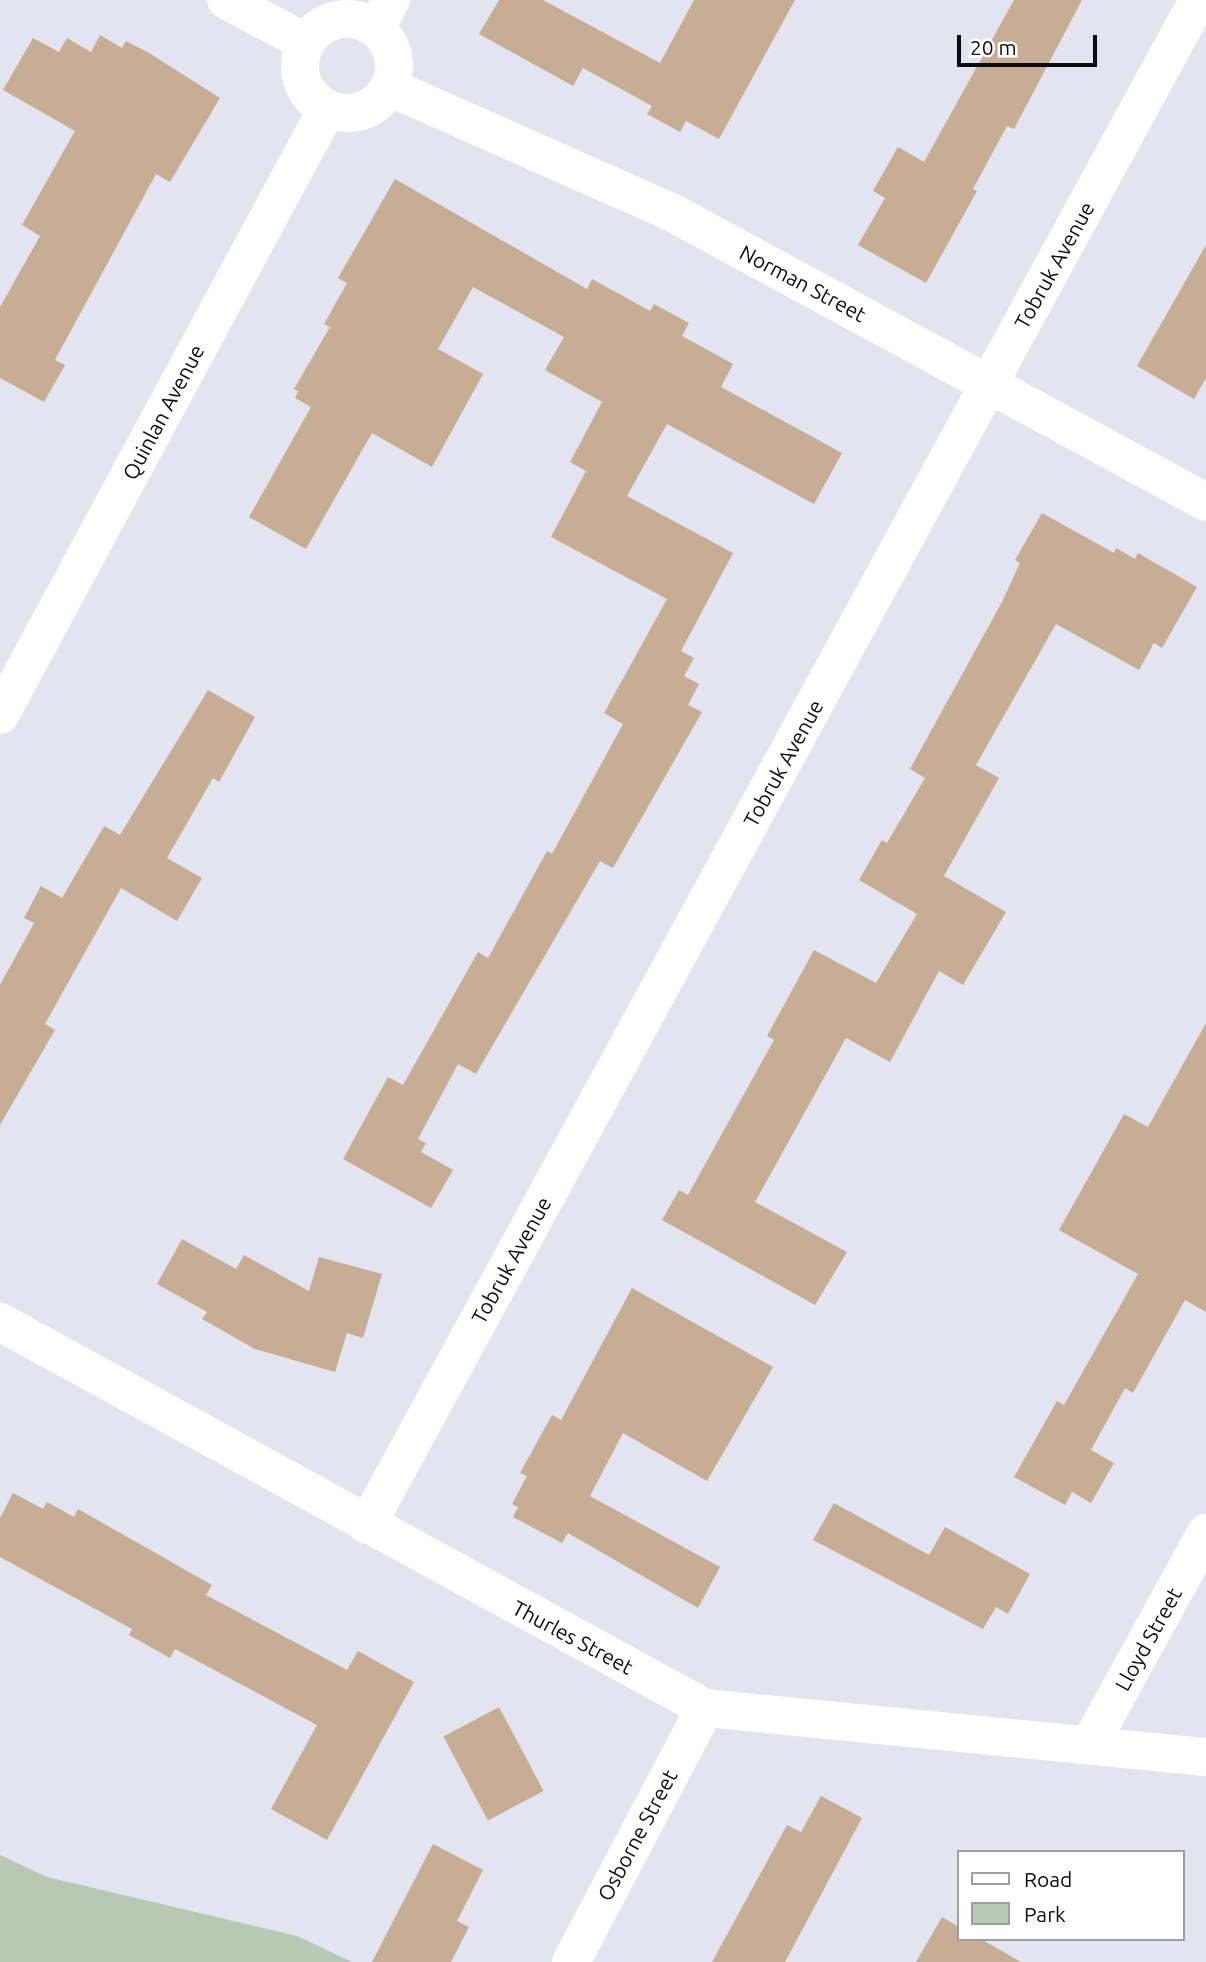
<!DOCTYPE html>
<html>
<head>
<meta charset="utf-8">
<style>
	body { margin:0 }
	#map { position:relative; width:1206px; height:1962px; overflow:hidden; background:#e2e5f0; font-family:Ubuntu,sans-serif }
	div>[style] { position:absolute }
	.green>* { inset:0; background:#b7c8b3 }
	.building>* { inset:0; background:#c6ad93; transform-origin:0 0 }
	.minor>* { height:38px; margin:-19px; padding:0 19px; transform-origin:19px; border-radius:19px; background:#fff }
	.minor>.ring { margin:-19px; padding:0; box-sizing:content-box; background:none; border:38px solid #fff; border-radius:50% }
	span { translate:-50% -50%; white-space:nowrap; text-align:center; line-height:1.15; -webkit-text-stroke:5px #fff; paint-order:stroke }
	.street-label { font-size:21px; color:#0b0c0f }
	.legend { position:absolute; left:957px; top:1850px; width:228px; height:91px; box-sizing:border-box; background:#fff; border:2px solid #9d9e9f; margin:0; padding:9px 12px; list-style:none; font-size:21px; color:#0b0c0f }
	.legend li { display:flex; align-items:center; gap:14px; height:35px }
	.legend b { width:35px; border:2px solid #9d9e9f }
	.scale { position:absolute; left:957px; top:35px; width:140px; height:32px; box-sizing:border-box; border:4px solid #0b0c0f; border-top:0; padding-left:9px; font-size:21px; line-height:24px; white-space:nowrap; color:#0b0c0f; -webkit-text-stroke:5px #fff; paint-order:stroke }
</style>
</head>
<body>
<div id="map">
	<div class="green">
		<i style="clip-path:polygon(0 1855px,47px 1877px,297px 1936px,352px 1962px,0 1962px)"></i>
	</div>
	<div class="building">
		<i style="clip-path:polygon(499px 0,543px 0,660px 63px,694px 0,795px 0,719px 139px,686px 121px,680px 132px,647px 114px,652px 106px,583px 68px,573px 86px,479px 34px)"></i>
		<i style="clip-path:polygon(1014px 0,1082px 0,1014px 129px,1007px 126px,973px 189px,977px 191px,926px 283px,858px 245px,885px 198px,873px 191px,898px 147px,924px 162px)"></i>
		<i style="clip-path:polygon(100px 35px,122px 48px,126px 41px,149px 53px,220px 98px,170px 182px,156px 174px,55px 360px,65px 365px,44px 402px,0 378px,0 307px,40px 236px,22px 225px,75px 131px,3px 90px,33px 38px,59px 52px,67px 38px,91px 52px)"></i>
		<i style="clip-path:polygon(395px 179px,587px 289px,592px 279px,650px 311px,654px 304px,689px 323px,682px 336px,733px 364px,721px 387px,842px 453px,814px 504px,667px 424px,627px 496px,733px 553px,681px 651px,694px 658px,684px 676px,699px 684px,688px 705px,702px 712px,613px 868px,600px 861px,476px 1074px,458px 1064px,418px 1139px,426px 1143px,421px 1152px,453px 1170px,431px 1208px,343px 1159px,388px 1077px,403px 1085px,478px 952px,488px 958px,547px 851px,552px 854px,623px 724px,604px 713px,667px 599px,551px 537px,586px 471px,570px 462px,602px 402px,545px 370px,564px 337px,473px 287px,438px 349px,483px 374px,432px 467px,372px 433px,306px 549px,249px 517px,311px 407px,295px 398px,298px 391px,294px 389px,330px 327px,324px 324px,347px 283px,338px 278px)"></i>
		<i style="clip-path:polygon(1206px 245px,1206px 378px,1194px 399px,1137px 366px)"></i>
		<i style="clip-path:polygon(1042px 513px,1114px 553px,1116px 548px,1135px 559px,1138px 553px,1197px 587px,1162px 648px,1154px 643px,1139px 670px,1056px 624px,976px 765px,999px 778px,944px 876px,1006px 912px,963px 985px,939px 971px,890px 1062px,846px 1038px,755px 1202px,847px 1252px,815px 1305px,662px 1220px,679px 1190px,688px 1195px,774px 1040px,767px 1036px,814px 950px,876px 983px,917px 914px,859px 880px,882px 840px,887px 843px,925px 778px,910px 769px,1002px 602px,1020px 563px,1015px 560px)"></i>
		<i style="clip-path:polygon(208px 690px,255px 717px,219px 782px,213px 778px,167px 858px,202px 878px,177px 921px,121px 888px,45px 1024px,55px 1030px,0 1125px,0 985px,34px 923px,24px 918px,41px 886px,62px 898px,104px 826px,120px 835px)"></i>
		<i style="clip-path:polygon(1206px 1023px,1206px 1312px,1185px 1300px,1133px 1393px,1125px 1388px,1091px 1450px,1114px 1463px,1091px 1503px,1072px 1492px,1065px 1505px,1014px 1477px,1057px 1401px,1064px 1405px,1138px 1274px,1059px 1230px,1124px 1114px,1148px 1127px)"></i>
		<i style="clip-path:polygon(182px 1239px,236px 1269px,244px 1255px,309px 1291px,319px 1257px,382px 1274px,363px 1338px,347px 1333px,335px 1372px,255px 1349px,202px 1319px,207px 1312px,157px 1284px)"></i>
		<i style="clip-path:polygon(632px 1288px,773px 1367px,707px 1481px,623px 1433px,590px 1496px,720px 1567px,698px 1608px,568px 1533px,562px 1543px,513px 1517px,518px 1507px,512px 1504px,527px 1476px,520px 1473px,552px 1415px,561px 1420px)"></i>
		<i style="clip-path:polygon(13px 1493px,43px 1509px,47px 1502px,74px 1517px,78px 1509px,212px 1585px,206px 1595px,347px 1670px,358px 1651px,414px 1682px,327px 1840px,271px 1809px,317px 1725px,175px 1649px,170px 1658px,129px 1635px,132px 1629px,0 1557px,0 1518px)"></i>
		<i style="clip-path:polygon(834px 1503px,929px 1555px,945px 1527px,1030px 1574px,1008px 1614px,996px 1607px,983px 1629px,813px 1540px)"></i>
		<i style="left:499px;top:1707px;width:95px;height:63px;rotate:62deg"></i>
		<i style="clip-path:polygon(821px 1796px,862px 1818px,785px 1962px,712px 1962px,787px 1825px,801px 1832px)"></i>
		<i style="clip-path:polygon(433px 1844px,483px 1870px,457px 1921px,469px 1927px,451px 1962px,372px 1962px)"></i>
		<i style="clip-path:polygon(942px 1917px,959px 1927px,959px 1939px,981px 1939px,1021px 1962px,916px 1962px)"></i>
	</div>
	<div class="minor">
		<i style="left:226px;top:0;width:89px;rotate:28deg"></i>
		<i class="ring" style="left:300px;top:19px;width:56px;height:56px"></i>
		<i style="left:376px;top:28px;width:32px;rotate:-62deg"></i>
		<i style="left:389px;top:87px;width:311px;rotate:23.9deg"></i>
		<i style="left:673px;top:213px;width:606px;rotate:28.47deg"></i>
		<i style="left:0;top:715px;width:689px;rotate:-61.65deg"></i>
		<i style="left:0;top:1322px;width:804px;rotate:28.7deg"></i>
		<i style="left:705px;top:1708px;width:503px;rotate:5.59deg"></i>
		<i style="left:367px;top:1525px;width:1737px;rotate:-61.41deg"></i>
		<i style="left:1090px;top:1744px;width:241px;rotate:-61.2deg"></i>
		<i style="left:571px;top:1962px;width:287px;rotate:-62.2deg"></i>
	</div>
	<div class="street-label">
		<span style="left:1054px;top:265px;rotate:-61deg">Tobruk Avenue</span>
		<span style="left:803px;top:283px;rotate:28deg">Norman Street</span>
		<span style="left:163px;top:412px;rotate:-62deg">Quinlan Avenue</span>
		<span style="left:783px;top:763px;rotate:-61deg">Tobruk Avenue</span>
		<span style="left:511px;top:1260px;rotate:-61deg">Tobruk Avenue</span>
		<span style="left:573px;top:1637px;rotate:28deg">Thurles Street</span>
		<span style="left:1148px;top:1639px;rotate:-61deg">Lloyd Street</span>
		<span style="left:637px;top:1835px;rotate:-62deg">Osborne Street</span>
	</div>
	<ul class="legend">
	<li><b style="height:9px;background:#fff"></b>Road</li>
	<li><b style="height:19px;background:#b7c8b3"></b>Park</li>
	</ul>
	<div class="scale">20 m</div>
</div>
</body>
</html>
